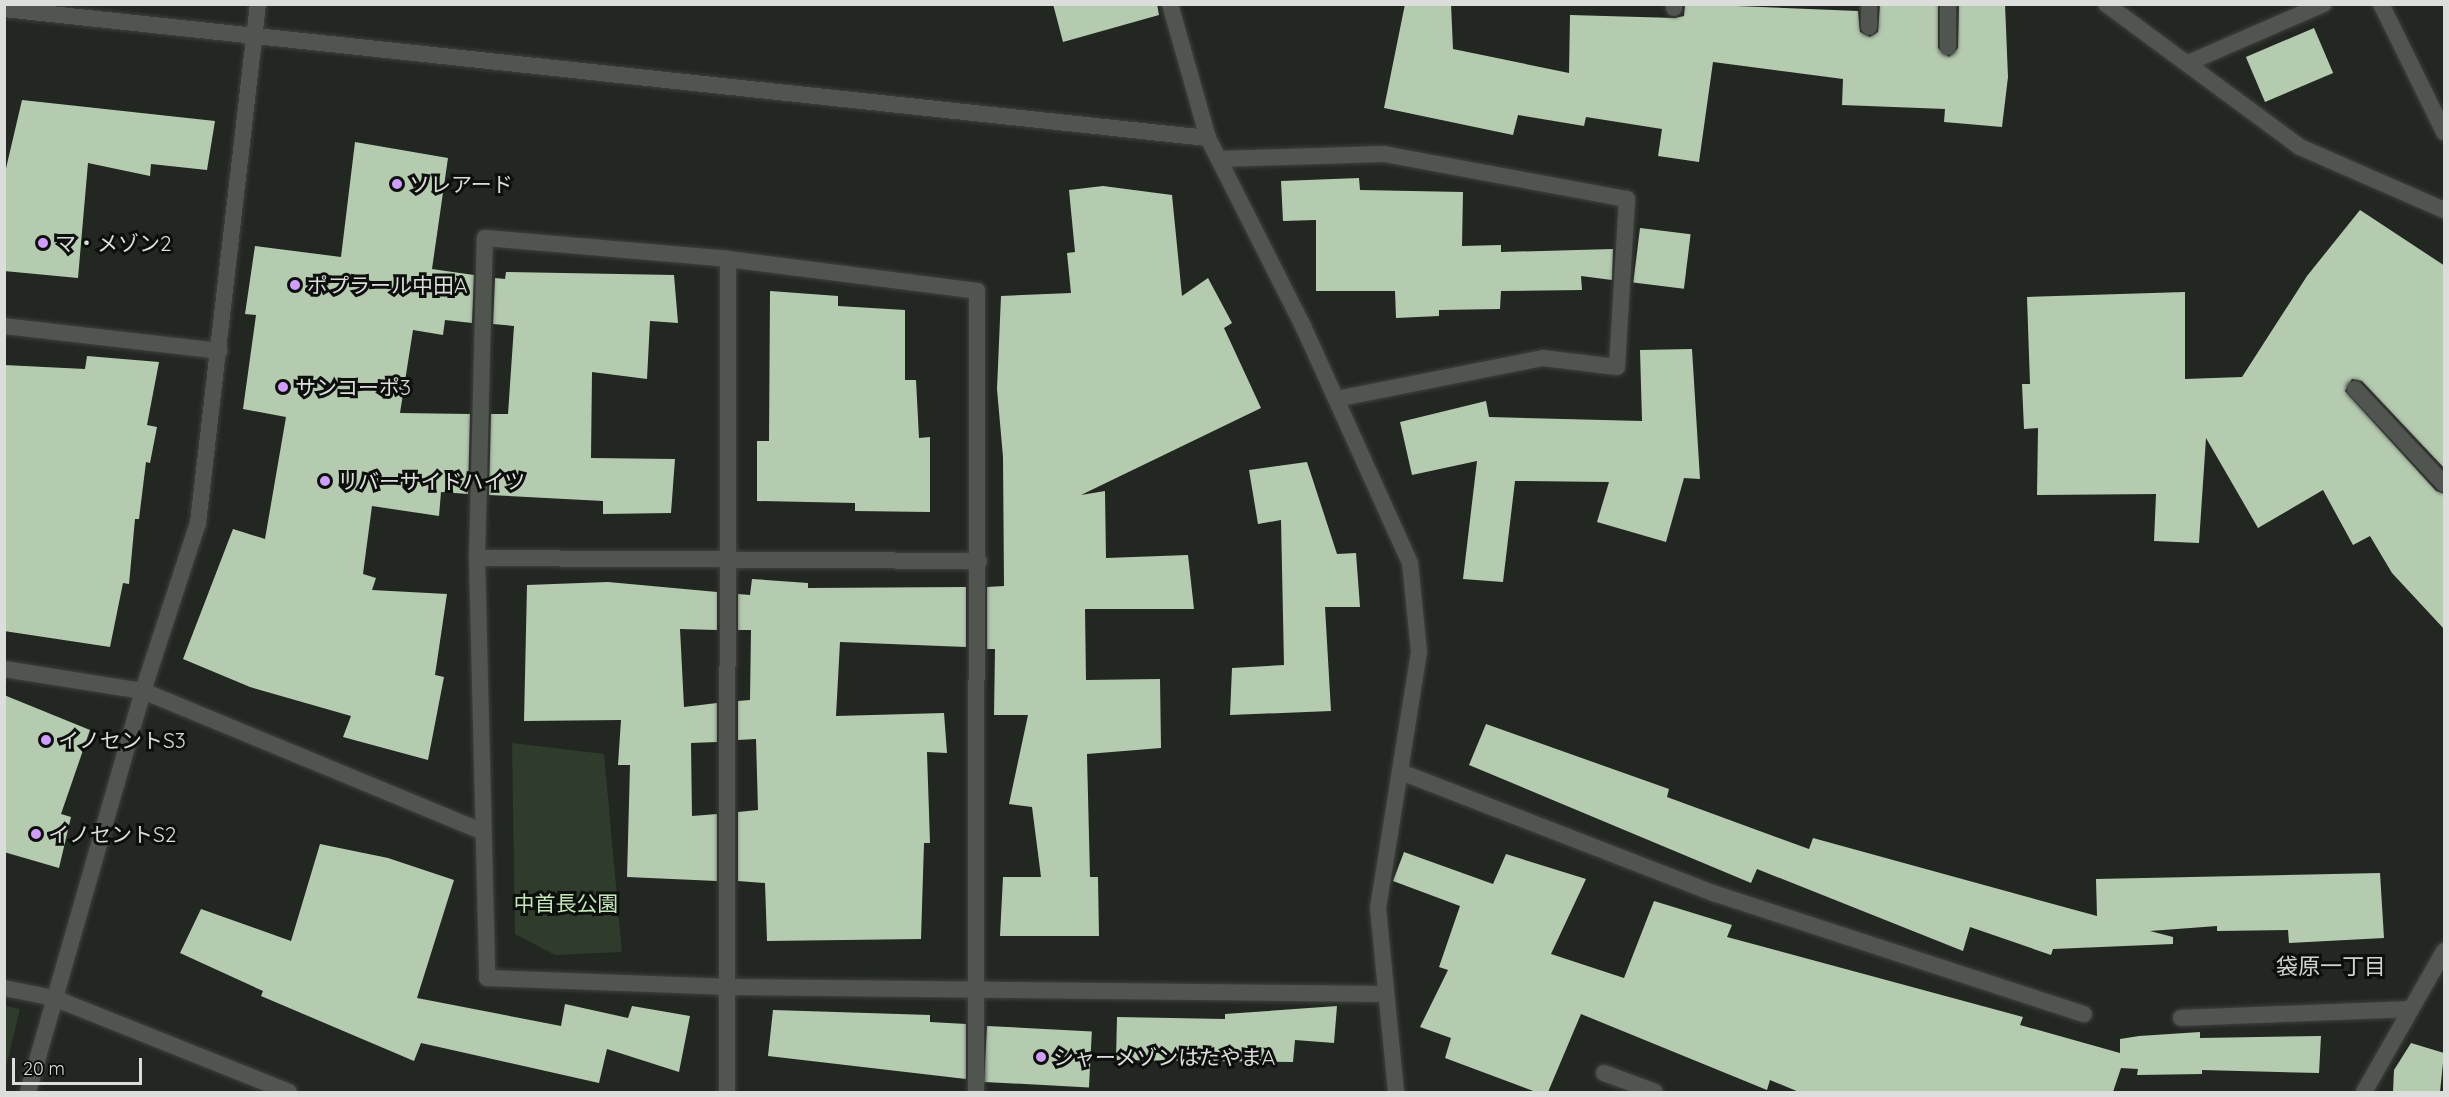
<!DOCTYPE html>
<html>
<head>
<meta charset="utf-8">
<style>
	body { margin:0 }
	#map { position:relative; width:2449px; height:1097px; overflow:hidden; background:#232722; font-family:Quicksand,"Noto Sans JP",sans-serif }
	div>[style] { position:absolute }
	.green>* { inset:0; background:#2f3b2b }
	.building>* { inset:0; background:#b5cbb0; transform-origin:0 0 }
	.roads { filter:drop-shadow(0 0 2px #3e413d) drop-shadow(0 0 2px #3e413d) }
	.minor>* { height:16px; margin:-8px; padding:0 8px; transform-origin:8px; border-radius:8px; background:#515550 }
	.tertiary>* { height:16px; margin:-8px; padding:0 8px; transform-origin:8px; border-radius:8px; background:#515550 }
	.dots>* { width:16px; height:16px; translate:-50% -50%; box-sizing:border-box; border:3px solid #0d0f0d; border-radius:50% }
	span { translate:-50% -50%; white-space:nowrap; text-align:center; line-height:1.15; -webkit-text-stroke:6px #0d0f0d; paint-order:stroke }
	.poi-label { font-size:21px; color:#dbdeda }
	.left { translate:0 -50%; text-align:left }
	.park-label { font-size:21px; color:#c1e5b7 }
	.neighbourhood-label { font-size:22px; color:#cfd4ce }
	.frame { position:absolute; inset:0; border:6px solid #dbdeda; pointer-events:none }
	.scale { position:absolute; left:12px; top:1058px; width:130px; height:27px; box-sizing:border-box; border:3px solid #dbdeda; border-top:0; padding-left:8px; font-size:18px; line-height:21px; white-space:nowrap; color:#dbdeda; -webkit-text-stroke:4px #0d0f0d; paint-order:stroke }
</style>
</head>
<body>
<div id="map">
	<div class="green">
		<i style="clip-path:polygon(512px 743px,604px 754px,622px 952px,555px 955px,515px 934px)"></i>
		<i style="clip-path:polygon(5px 1006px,20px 1009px,5px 1071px,4px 1006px)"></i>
	</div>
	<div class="building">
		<i style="clip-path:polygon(1053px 4px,1157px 4px,1159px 15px,1063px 42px)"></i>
		<i style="clip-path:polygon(1405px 4px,1451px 4px,1453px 49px,1569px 73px,1570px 15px,1675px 18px,1684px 16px,1685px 4px,1858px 11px,1860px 32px,1870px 37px,1878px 32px,1880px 4px,1938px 4px,1938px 48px,1949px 57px,1958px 48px,1959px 4px,2005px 4px,2008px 77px,2002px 127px,1944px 122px,1945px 109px,1842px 105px,1843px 79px,1713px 62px,1699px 162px,1658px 156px,1662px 129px,1586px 117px,1584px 126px,1518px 115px,1513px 135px,1384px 108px)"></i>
		<i style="left:2314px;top:28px;width:49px;height:74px;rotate:67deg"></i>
		<i style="clip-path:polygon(22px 100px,215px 121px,207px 170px,151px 164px,150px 176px,88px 163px,78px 278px,4px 271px,4px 177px)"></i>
		<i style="clip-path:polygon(355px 142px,448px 158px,432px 269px,474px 275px,472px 323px,445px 320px,443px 335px,413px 330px,400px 413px,470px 414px,468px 494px,441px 492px,439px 516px,372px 506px,363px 574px,376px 578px,372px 590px,447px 594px,435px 675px,444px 677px,428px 760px,343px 737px,351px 716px,250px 687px,183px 659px,233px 529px,265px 539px,286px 417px,243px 409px,256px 315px,245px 314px,255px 246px,341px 257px)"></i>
		<i style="clip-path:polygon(1359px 178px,1360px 190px,1463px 192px,1462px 246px,1501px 245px,1501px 252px,1613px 249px,1612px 280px,1581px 276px,1582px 290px,1501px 291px,1500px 309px,1439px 310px,1439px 316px,1396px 318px,1395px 291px,1316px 291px,1316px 220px,1283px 221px,1281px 181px)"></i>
		<i style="clip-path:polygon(1103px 186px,1172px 195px,1182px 296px,1208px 278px,1232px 323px,1224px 328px,1261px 408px,1081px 495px,1105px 491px,1106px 558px,1188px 555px,1194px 609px,1085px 609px,1086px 680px,1160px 679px,1161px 748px,1087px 754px,1090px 877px,1098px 877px,1099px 936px,1000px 936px,1003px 877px,1041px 877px,1032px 807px,1009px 804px,1028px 715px,994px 715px,995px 649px,987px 649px,987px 587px,1004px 586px,1003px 457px,997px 389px,1001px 296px,1071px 293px,1067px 253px,1075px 252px,1069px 190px)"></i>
		<i style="clip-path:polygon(2360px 210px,2445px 266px,2445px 469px,2362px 381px,2352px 379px,2345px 391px,2436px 491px,2445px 494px,2445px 630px,2392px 573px,2370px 536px,2353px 545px,2323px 490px,2258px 528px,2206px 438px,2199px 543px,2154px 541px,2156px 494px,2037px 495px,2038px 428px,2024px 429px,2022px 384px,2030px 384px,2027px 297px,2185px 292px,2185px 379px,2242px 377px,2307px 276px)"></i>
		<i style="left:1640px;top:228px;width:51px;height:55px;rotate:7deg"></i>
		<i style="clip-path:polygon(506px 272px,674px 275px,678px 323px,650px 321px,647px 379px,592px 372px,591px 458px,675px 459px,671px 513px,603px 514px,603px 501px,489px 495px,491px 414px,508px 414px,514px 326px,493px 324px,495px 278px,505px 279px)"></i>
		<i style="clip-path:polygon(770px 291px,838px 296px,838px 306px,905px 310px,905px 380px,916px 380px,919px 438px,930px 437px,930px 512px,855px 511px,855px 503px,757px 501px,757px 441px,769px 441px)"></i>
		<i style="clip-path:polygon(1692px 349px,1700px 479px,1684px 478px,1666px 542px,1597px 522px,1609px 482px,1515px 481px,1503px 582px,1463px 579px,1477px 461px,1412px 475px,1400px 422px,1486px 401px,1489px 417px,1642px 421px,1640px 350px)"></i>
		<i style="clip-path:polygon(87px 356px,159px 362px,147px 425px,157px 427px,150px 463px,146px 462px,139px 519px,135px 519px,129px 584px,123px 583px,110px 647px,4px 631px,4px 365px,85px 369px)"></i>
		<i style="clip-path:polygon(1307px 462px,1337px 554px,1356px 553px,1360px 607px,1325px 607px,1331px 711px,1230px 715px,1232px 668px,1284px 665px,1281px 520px,1258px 524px,1249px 470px)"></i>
		<i style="clip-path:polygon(752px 579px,808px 583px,808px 588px,966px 587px,966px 647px,840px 642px,836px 716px,944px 713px,947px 753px,927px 752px,930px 843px,924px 843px,921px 939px,767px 941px,765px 883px,738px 881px,738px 812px,758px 810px,756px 739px,738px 740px,738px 701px,750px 700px,751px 630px,738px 630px,738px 594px,750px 595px)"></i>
		<i style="clip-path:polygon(608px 582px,717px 592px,717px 630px,680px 629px,684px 707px,717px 703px,717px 742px,691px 743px,692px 816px,717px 814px,717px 881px,627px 877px,630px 765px,618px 765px,621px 720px,524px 721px,527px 585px)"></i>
		<i style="clip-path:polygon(4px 695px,90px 730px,61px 814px,71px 817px,59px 868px,4px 852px)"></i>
		<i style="clip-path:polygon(1486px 724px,1669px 789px,1667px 797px,1809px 849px,1813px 838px,2097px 916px,2096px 879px,2380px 873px,2384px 938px,2289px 943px,2288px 930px,2217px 931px,2217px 926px,2150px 931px,2173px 937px,2173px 944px,2053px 949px,2051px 955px,1970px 927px,1963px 951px,1757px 869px,1751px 883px,1469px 765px)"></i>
		<i style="clip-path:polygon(320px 844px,388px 858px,454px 880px,417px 998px,561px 1026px,565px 1004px,628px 1018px,632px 1006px,690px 1016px,679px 1072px,607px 1049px,599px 1083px,421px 1043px,414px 1061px,261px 996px,263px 991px,180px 953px,201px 909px,291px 941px)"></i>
		<i style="clip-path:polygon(1404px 852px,1493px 884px,1506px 854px,1586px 879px,1551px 954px,1624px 978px,1654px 901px,1732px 925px,1727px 937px,2023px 1017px,2020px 1025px,2120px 1053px,2120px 1039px,2139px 1036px,2200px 1032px,2200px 1038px,2321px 1036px,2319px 1073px,2202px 1070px,2202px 1074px,2137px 1075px,2138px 1069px,2121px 1068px,2113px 1092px,1799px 1092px,1770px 1080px,1767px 1090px,1581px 1014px,1548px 1092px,1536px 1092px,1445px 1058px,1451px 1038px,1420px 1027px,1448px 970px,1439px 967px,1460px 906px,1393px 881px)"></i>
		<i style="clip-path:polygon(1337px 1006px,1334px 1043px,1295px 1040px,1293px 1062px,1116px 1060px,1117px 1017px,1225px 1019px,1225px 1014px)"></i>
		<i style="clip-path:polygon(773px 1010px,930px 1015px,930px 1022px,966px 1024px,966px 1079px,768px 1056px)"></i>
		<i style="left:987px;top:1026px;width:105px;height:56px;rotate:3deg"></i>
		<i style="clip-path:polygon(2411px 1043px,2444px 1053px,2440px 1092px,2393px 1092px,2394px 1070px)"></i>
	</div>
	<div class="roads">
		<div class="minor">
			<i style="left:1674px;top:4px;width:4px;rotate:90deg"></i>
			<i style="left:1869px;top:4px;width:23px;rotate:90deg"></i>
			<i style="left:1948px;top:4px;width:43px;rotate:90deg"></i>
			<i style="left:2106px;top:4px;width:241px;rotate:36.4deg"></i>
			<i style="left:2300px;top:147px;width:157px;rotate:23.6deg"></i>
			<i style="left:2381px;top:4px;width:143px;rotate:63.8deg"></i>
			<i style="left:2188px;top:63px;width:148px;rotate:-23.5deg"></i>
			<i style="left:1219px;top:159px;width:165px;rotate:-1.7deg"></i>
			<i style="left:1384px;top:154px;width:247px;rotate:10.5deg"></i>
			<i style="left:1627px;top:199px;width:168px;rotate:93.4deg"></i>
			<i style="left:1617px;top:367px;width:75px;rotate:-173.1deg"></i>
			<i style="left:1543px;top:358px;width:211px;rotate:168.8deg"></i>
			<i style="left:4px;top:326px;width:217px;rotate:6.6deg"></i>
			<i style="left:2355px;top:389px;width:130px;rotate:46.9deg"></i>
			<i style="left:477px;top:558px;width:320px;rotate:-88.6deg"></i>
			<i style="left:485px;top:238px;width:244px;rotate:4.9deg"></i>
			<i style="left:728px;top:259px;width:251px;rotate:7.3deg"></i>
			<i style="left:977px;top:291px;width:801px;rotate:90.07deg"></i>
			<i style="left:979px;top:561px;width:502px;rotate:-179.66deg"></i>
			<i style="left:477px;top:558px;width:420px;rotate:88.6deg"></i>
			<i style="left:487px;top:978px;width:244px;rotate:2.1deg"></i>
			<i style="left:731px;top:987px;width:653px;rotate:0.61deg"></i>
			<i style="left:4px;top:669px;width:141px;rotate:9deg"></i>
			<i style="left:143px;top:691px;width:368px;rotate:22.5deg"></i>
			<i style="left:1401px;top:772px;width:338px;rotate:21.2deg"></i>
			<i style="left:1716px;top:894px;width:387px;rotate:18.1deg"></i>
			<i style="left:4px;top:988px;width:51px;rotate:11.3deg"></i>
			<i style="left:54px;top:998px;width:253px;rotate:21.8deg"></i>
			<i style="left:2181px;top:1018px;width:230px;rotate:-2.2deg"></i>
			<i style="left:1604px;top:1073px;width:54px;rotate:20.4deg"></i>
			<i style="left:28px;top:1092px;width:417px;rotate:-74deg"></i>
			<i style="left:143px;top:691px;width:177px;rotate:-71.9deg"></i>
			<i style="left:198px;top:523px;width:522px;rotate:-83.41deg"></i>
			<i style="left:727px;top:1092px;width:833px;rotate:-89.93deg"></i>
			<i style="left:2364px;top:1092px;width:162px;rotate:-60.4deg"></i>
		</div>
		<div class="tertiary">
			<i style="left:1170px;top:4px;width:139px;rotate:74.2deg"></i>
			<i style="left:1208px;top:138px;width:211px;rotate:63.2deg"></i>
			<i style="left:1303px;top:326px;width:260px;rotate:65.7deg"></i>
			<i style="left:1410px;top:563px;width:89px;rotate:84.2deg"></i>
			<i style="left:1419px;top:652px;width:259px;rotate:99.1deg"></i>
			<i style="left:1378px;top:908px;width:185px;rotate:84.4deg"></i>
			<i style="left:4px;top:9px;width:1211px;rotate:6.12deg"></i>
		</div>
	</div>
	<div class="dots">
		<i style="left:397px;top:184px;background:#d19dfe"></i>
		<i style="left:43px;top:243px;background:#d19dfe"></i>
		<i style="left:295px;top:285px;background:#d19dfe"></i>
		<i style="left:283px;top:387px;background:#d19dfe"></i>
		<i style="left:325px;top:481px;background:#d19dfe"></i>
		<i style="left:46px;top:740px;background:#d19dfe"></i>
		<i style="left:36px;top:834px;background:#d19dfe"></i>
		<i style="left:1041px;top:1057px;background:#d19dfe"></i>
	</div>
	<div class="poi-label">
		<span class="left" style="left:409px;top:184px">ソレアード</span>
		<span class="left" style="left:55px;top:243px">マ・メゾン2</span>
		<span class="left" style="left:307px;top:285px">ポプラール中田A</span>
		<span class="left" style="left:295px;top:387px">サンコーポ3</span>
		<span class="left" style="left:337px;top:481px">リバーサイドハイツ</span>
		<span class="left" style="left:58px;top:740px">イノセントS3</span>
		<span class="left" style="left:48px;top:834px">イノセントS2</span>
		<span class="left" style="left:1053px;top:1057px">シャーメゾンはたやまA</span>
	</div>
	<div class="park-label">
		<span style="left:566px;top:903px">中首長公園</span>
	</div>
	<div class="neighbourhood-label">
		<span style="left:2331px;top:967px">袋原一丁目</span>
	</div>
	<div class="frame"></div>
	<div class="scale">20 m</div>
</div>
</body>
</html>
